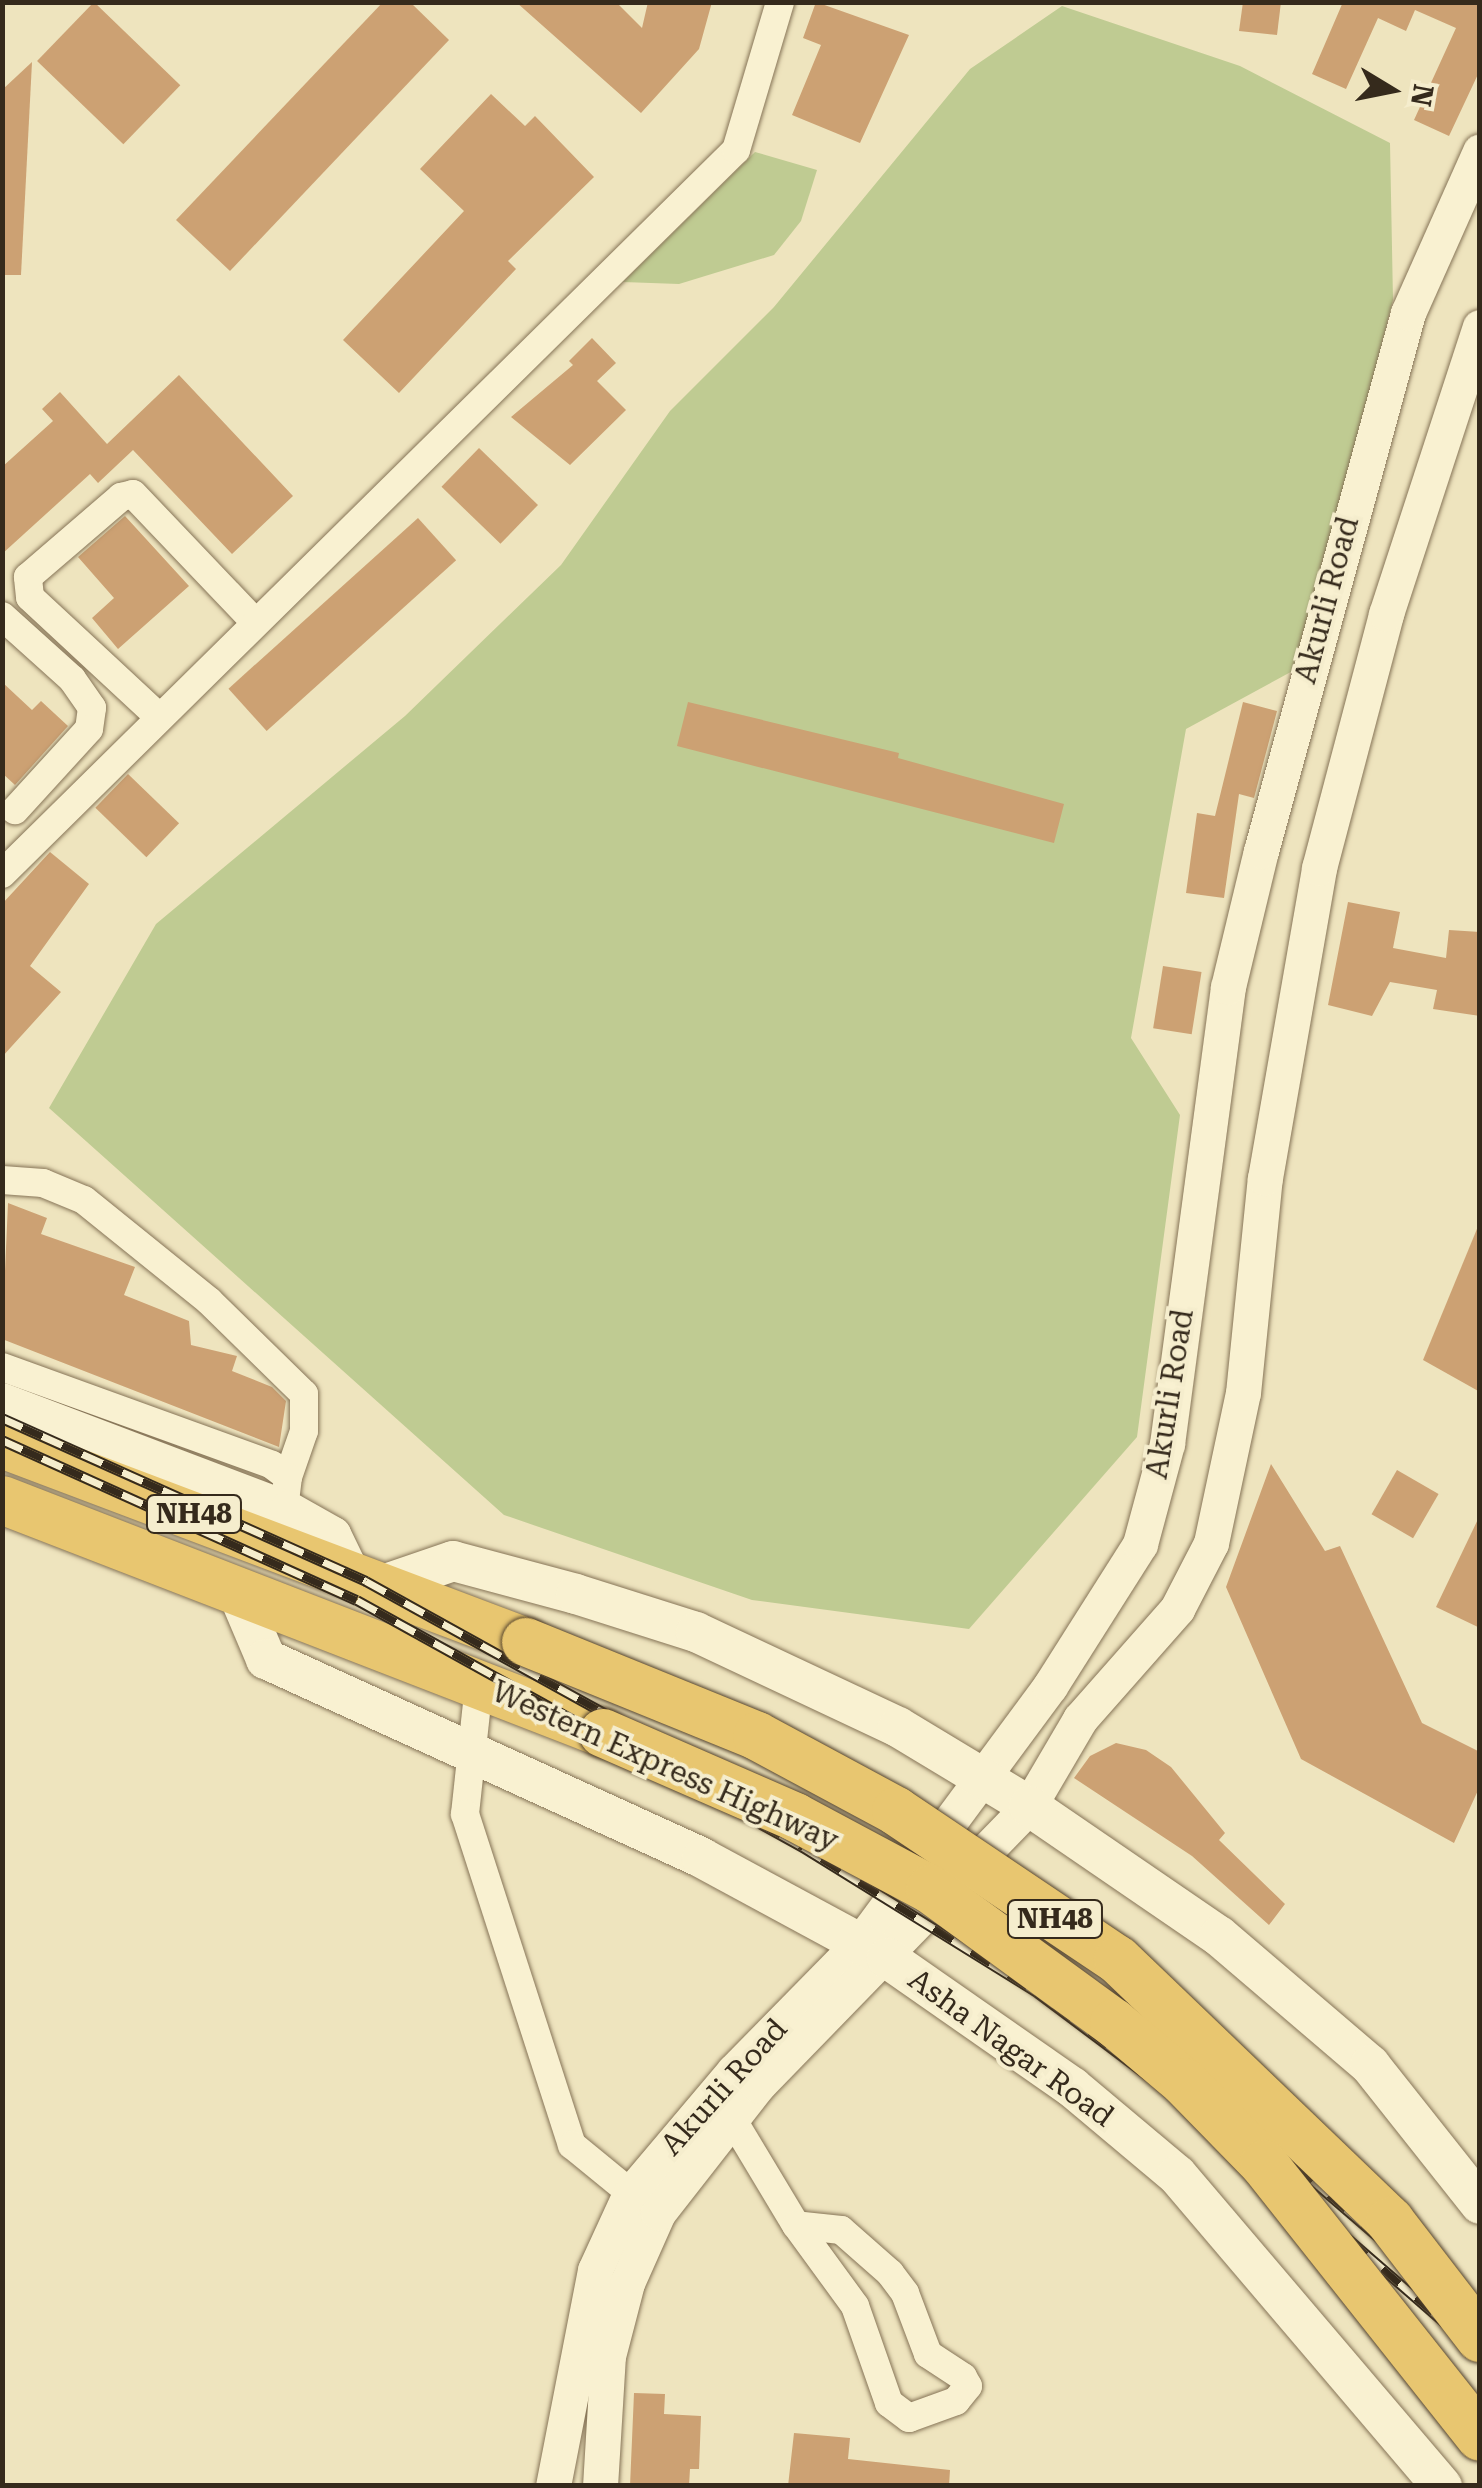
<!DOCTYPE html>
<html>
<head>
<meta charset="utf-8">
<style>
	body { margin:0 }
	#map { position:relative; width:1482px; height:2488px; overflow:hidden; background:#eee4be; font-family:"Roboto Serif",serif }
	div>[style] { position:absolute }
	.green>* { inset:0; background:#bfcb92 }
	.building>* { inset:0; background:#cca173; transform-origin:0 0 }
	.roads { filter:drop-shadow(0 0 2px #867457) drop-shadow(0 0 2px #867457) }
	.minor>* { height:28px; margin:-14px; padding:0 14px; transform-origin:14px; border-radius:14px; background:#f9f1d1 }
	.tertiary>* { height:35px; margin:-17.5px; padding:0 17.5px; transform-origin:17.5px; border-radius:17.5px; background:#f9f1d1 }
	.secondary>* { height:40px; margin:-20px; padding:0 20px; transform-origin:20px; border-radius:20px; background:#f9f1d1 }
	.trunk>* { height:48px; margin:-24px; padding:0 24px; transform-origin:24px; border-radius:24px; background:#e8c670 }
	.rail>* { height:11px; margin-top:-5.5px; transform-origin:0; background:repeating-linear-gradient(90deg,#f5edcd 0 22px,#352a1c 0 44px); box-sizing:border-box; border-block:2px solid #352a1c }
	.bridges { filter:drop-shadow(0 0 2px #53422c) drop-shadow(0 0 2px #53422c) }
	.trunk-bridge>* { height:48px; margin:-24px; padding:0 24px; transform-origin:24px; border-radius:24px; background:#e8c670 }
	span { translate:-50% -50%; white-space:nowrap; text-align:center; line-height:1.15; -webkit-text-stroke:8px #f5edcd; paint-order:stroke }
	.shield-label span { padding:2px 8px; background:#f5edcd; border:2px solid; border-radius:8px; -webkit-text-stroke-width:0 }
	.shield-label { font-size:28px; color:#352a1c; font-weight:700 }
	.street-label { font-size:30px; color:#352a1c }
	.frame { position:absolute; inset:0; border:5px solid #352a1c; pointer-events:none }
	.north { position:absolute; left:1342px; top:40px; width:100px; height:100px; -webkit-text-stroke:8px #f5edcd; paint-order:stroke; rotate:100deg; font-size:28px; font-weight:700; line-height:40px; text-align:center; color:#352a1c }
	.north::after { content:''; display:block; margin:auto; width:35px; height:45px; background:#352a1c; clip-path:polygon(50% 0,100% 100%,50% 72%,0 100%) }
</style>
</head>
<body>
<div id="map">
	<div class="green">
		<i style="clip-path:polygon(1062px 6px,1240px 66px,1390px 143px,1393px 300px,1300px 667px,1186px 729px,1131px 1038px,1180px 1115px,1137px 1437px,969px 1629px,752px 1600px,504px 1515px,49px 1108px,156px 924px,405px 716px,561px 565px,670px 411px,774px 307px,970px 69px)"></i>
		<i style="clip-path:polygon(755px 152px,817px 170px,801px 221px,774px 255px,679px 284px,623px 282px)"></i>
	</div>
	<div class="building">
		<i style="left:94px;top:2px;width:120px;height:82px;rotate:44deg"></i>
		<i style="clip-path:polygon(383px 2px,410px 2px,449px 40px,230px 271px,176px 220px)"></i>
		<i style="clip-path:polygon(516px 2px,616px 2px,642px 28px,648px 2px,712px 2px,699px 49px,641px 113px)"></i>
		<i style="clip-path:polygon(816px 2px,909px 35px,860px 143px,792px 115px,821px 45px,803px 38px)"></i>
		<i style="clip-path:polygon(1243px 2px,1281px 2px,1277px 35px,1239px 31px)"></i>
		<i style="clip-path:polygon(1343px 2px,1480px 2px,1480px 70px,1449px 136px,1414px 120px,1456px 28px,1415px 10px,1406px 31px,1378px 18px,1346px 89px,1312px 74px)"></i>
		<i style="clip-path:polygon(32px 62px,21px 275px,2px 275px,2px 90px)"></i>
		<i style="clip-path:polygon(491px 94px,525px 126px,535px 116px,594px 177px,508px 261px,516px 269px,399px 393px,343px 340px,464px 211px,420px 169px)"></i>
		<i style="clip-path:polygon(592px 338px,616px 363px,597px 381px,626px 410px,570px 465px,511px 417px,573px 365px,569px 361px)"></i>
		<i style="clip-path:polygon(179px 375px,293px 496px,232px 554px,133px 450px,98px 483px,90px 474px,2px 554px,2px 467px,53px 421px,42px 409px,60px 392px,107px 444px)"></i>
		<i style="left:479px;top:448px;width:82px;height:54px;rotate:44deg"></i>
		<i style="clip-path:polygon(125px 516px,189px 586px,118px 649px,92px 618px,114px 598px,78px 557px)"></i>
		<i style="left:418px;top:518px;width:57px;height:255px;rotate:48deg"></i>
		<i style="clip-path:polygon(2px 682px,32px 710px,41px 701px,68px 726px,15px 785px,2px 773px)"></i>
		<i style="clip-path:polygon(688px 702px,899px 753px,898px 758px,1064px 804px,1054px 843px,677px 746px)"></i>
		<i style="clip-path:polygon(1243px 702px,1277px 711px,1254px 798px,1239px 794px,1224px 898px,1186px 893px,1197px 813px,1215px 816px)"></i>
		<i style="left:128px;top:774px;width:71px;height:47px;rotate:44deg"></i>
		<i style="clip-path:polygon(50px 852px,89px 884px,30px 966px,61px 992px,2px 1057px,2px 904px)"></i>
		<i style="clip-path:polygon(1348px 902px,1400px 912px,1393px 948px,1446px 958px,1449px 930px,1480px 932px,1480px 1016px,1433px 1009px,1437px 990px,1390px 982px,1372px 1016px,1328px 1005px)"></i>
		<i style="left:1163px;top:966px;width:39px;height:63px;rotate:9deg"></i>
		<i style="clip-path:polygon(8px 1203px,47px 1218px,41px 1234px,135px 1267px,124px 1295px,189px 1321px,191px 1345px,237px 1356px,232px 1371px,272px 1387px,286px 1401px,279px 1447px,2px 1339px)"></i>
		<i style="clip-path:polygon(1479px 1224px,1480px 1224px,1480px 1392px,1423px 1360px)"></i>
		<i style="clip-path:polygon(1271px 1464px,1325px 1551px,1340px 1546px,1422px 1723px,1480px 1752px,1480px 1786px,1454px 1843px,1301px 1759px,1226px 1587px)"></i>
		<i style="left:1397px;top:1470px;width:48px;height:51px;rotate:30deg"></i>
		<i style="clip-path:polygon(1480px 1515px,1480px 1628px,1436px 1607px)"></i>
		<i style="clip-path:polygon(1116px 1743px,1146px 1750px,1171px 1767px,1225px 1833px,1219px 1840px,1285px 1904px,1269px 1925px,1192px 1856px,1074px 1778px,1090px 1756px)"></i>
		<i style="clip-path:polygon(634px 2393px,665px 2394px,664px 2414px,701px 2416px,699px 2469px,690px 2469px,689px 2486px,630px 2486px)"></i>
		<i style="clip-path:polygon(794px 2433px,850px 2438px,848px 2459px,950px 2470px,949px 2486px,788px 2486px)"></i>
	</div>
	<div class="roads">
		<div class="minor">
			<i style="left:2px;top:616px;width:94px;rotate:42deg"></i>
			<i style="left:72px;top:679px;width:35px;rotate:55deg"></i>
			<i style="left:92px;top:708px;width:21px;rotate:98deg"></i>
			<i style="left:89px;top:729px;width:110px;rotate:132.4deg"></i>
			<i style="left:159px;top:717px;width:176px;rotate:-137.1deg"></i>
			<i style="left:30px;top:597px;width:20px;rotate:-96deg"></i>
			<i style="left:28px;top:577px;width:123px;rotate:-40.7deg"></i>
			<i style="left:121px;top:497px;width:12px;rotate:-14deg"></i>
			<i style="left:133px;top:494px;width:177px;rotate:46.4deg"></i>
			<i style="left:2px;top:874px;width:1031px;rotate:-44.61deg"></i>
			<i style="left:736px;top:150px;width:154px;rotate:-73.4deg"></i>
			<i style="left:2px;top:1180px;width:41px;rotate:4.2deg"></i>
			<i style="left:43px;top:1183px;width:44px;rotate:22.5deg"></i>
			<i style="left:84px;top:1200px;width:161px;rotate:38.9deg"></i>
			<i style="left:209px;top:1301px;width:133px;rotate:44.4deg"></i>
			<i style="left:304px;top:1394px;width:37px;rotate:90deg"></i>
			<i style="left:304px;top:1431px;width:49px;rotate:109.2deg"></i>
			<i style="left:2px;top:1367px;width:287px;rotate:19.9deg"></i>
			<i style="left:272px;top:1465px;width:20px;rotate:37deg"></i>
			<i style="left:288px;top:1477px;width:16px;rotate:97deg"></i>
			<i style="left:479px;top:1685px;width:130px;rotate:96.2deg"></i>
			<i style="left:465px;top:1814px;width:348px;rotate:72.1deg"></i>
			<i style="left:572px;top:2145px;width:93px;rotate:39.3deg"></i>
			<i style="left:731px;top:2117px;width:126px;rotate:59deg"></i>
			<i style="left:796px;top:2225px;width:100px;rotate:53.9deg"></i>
			<i style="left:855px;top:2306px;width:103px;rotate:70.7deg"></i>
			<i style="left:889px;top:2403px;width:25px;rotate:37deg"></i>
			<i style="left:909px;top:2418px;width:50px;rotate:-19.9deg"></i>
			<i style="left:956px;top:2401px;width:19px;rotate:-51deg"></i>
			<i style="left:968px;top:2386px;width:10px;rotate:-119deg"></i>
			<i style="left:963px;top:2377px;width:42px;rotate:-146.7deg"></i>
			<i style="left:928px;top:2354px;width:65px;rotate:-110.7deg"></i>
			<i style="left:905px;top:2293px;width:25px;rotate:-127deg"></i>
			<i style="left:890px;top:2273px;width:65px;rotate:-138.7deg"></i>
			<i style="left:841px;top:2230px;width:45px;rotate:-173.7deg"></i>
		</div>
		<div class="tertiary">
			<i style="left:2px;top:1400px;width:305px;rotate:20.8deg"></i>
			<i style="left:287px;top:1508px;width:53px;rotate:29.5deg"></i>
			<i style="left:333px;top:1534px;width:41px;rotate:64.1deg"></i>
			<i style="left:553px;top:2486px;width:220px;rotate:-79deg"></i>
			<i style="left:595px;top:2270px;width:84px;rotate:-65.3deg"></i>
			<i style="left:630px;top:2194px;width:161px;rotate:-49.8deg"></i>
			<i style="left:734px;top:2071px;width:180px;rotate:-45.5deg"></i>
			<i style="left:860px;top:1943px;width:320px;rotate:-53.5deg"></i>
			<i style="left:1050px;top:1686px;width:168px;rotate:-57.6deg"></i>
			<i style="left:1140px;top:1544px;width:104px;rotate:-74.9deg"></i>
			<i style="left:1167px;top:1444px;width:461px;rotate:-82.4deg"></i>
			<i style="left:1228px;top:987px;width:140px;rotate:-76.4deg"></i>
			<i style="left:1261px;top:851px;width:558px;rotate:-74.72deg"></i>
			<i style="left:1408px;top:313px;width:177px;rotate:-66deg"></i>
			<i style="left:600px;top:2486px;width:130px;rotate:-86.5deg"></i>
			<i style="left:608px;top:2356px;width:75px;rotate:-75.4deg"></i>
			<i style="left:627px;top:2283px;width:77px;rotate:-66.1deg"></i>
			<i style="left:658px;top:2213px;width:162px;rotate:-52deg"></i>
			<i style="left:758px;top:2085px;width:389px;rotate:-45.8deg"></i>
			<i style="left:1029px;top:1806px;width:101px;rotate:-59.6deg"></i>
			<i style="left:1080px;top:1719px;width:147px;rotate:-48.6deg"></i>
			<i style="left:1177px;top:1609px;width:74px;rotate:-62.7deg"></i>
			<i style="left:1211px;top:1543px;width:153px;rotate:-78deg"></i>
			<i style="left:1243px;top:1393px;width:216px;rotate:-84.2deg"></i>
			<i style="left:1265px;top:1178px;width:315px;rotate:-80.1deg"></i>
			<i style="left:1319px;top:868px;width:263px;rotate:-75.2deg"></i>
			<i style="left:1386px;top:614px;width:302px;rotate:-71.9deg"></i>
		</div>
		<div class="secondary">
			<i style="left:386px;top:1584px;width:71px;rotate:-18.9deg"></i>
			<i style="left:453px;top:1561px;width:127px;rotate:15deg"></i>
			<i style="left:576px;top:1594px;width:126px;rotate:17.6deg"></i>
			<i style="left:696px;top:1632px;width:223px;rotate:25.2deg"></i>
			<i style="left:898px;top:1727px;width:153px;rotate:31.1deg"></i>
			<i style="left:1029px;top:1806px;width:230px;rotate:34.4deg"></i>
			<i style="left:1219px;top:1936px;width:199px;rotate:40.5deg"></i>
			<i style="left:1370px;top:2065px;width:177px;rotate:51.6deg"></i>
			<i style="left:238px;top:1593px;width:72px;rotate:67deg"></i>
			<i style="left:266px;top:1659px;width:479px;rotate:24.5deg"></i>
			<i style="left:702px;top:1858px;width:210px;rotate:28.4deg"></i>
			<i style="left:887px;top:1958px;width:226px;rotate:34.9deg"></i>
			<i style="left:1072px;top:2087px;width:137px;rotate:40deg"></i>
			<i style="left:1177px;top:2175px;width:409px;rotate:49.6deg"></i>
		</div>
		<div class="trunk">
			<i style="left:2px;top:1444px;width:560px;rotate:20.7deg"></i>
			<i style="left:2px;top:1500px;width:645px;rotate:21.19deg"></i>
		</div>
	</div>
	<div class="rail">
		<i style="left:2px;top:1418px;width:399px;rotate:24.1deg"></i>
		<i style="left:366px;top:1581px;width:512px;rotate:28.97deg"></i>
		<i style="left:814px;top:1829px;width:276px;rotate:31.7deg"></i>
		<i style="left:1049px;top:1974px;width:247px;rotate:37.1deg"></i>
		<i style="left:1246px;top:2123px;width:308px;rotate:40.7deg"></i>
		<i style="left:2px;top:1440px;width:389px;rotate:24.3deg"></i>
		<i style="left:357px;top:1600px;width:510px;rotate:28.98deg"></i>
		<i style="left:803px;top:1847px;width:275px;rotate:31.8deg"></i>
		<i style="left:1037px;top:1992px;width:245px;rotate:36.9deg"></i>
		<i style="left:1233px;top:2139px;width:327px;rotate:40.9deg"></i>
	</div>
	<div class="bridges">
		<div class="trunk-bridge">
			<i style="left:526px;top:1642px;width:249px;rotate:22.1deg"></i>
			<i style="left:757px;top:1736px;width:158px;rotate:28.3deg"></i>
			<i style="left:896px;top:1811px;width:267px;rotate:33.9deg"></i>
			<i style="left:1118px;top:1960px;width:377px;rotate:43.8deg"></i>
			<i style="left:1390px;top:2221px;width:148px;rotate:52.4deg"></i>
			<i style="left:603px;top:1733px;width:210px;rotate:23.6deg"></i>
			<i style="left:795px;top:1817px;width:153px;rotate:28.1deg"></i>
			<i style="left:930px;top:1889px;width:228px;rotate:36.1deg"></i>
			<i style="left:1114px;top:2023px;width:92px;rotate:40.1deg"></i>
			<i style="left:1184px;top:2082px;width:115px;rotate:45.7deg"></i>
			<i style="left:1264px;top:2164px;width:348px;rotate:51.6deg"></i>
		</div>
	</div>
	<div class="shield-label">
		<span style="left:194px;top:1514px">NH48</span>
		<span style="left:1055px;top:1919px">NH48</span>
	</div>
	<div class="street-label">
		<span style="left:1327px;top:600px;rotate:-75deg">Akurli Road</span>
		<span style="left:1170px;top:1394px;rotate:-81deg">Akurli Road</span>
		<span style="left:665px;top:1766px;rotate:24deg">Western Express Highway</span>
		<span style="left:1011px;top:2048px;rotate:36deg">Asha Nagar Road</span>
		<span style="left:724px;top:2087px;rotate:-48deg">Akurli Road</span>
	</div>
	<div class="frame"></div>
	<div class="north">N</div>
</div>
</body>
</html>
